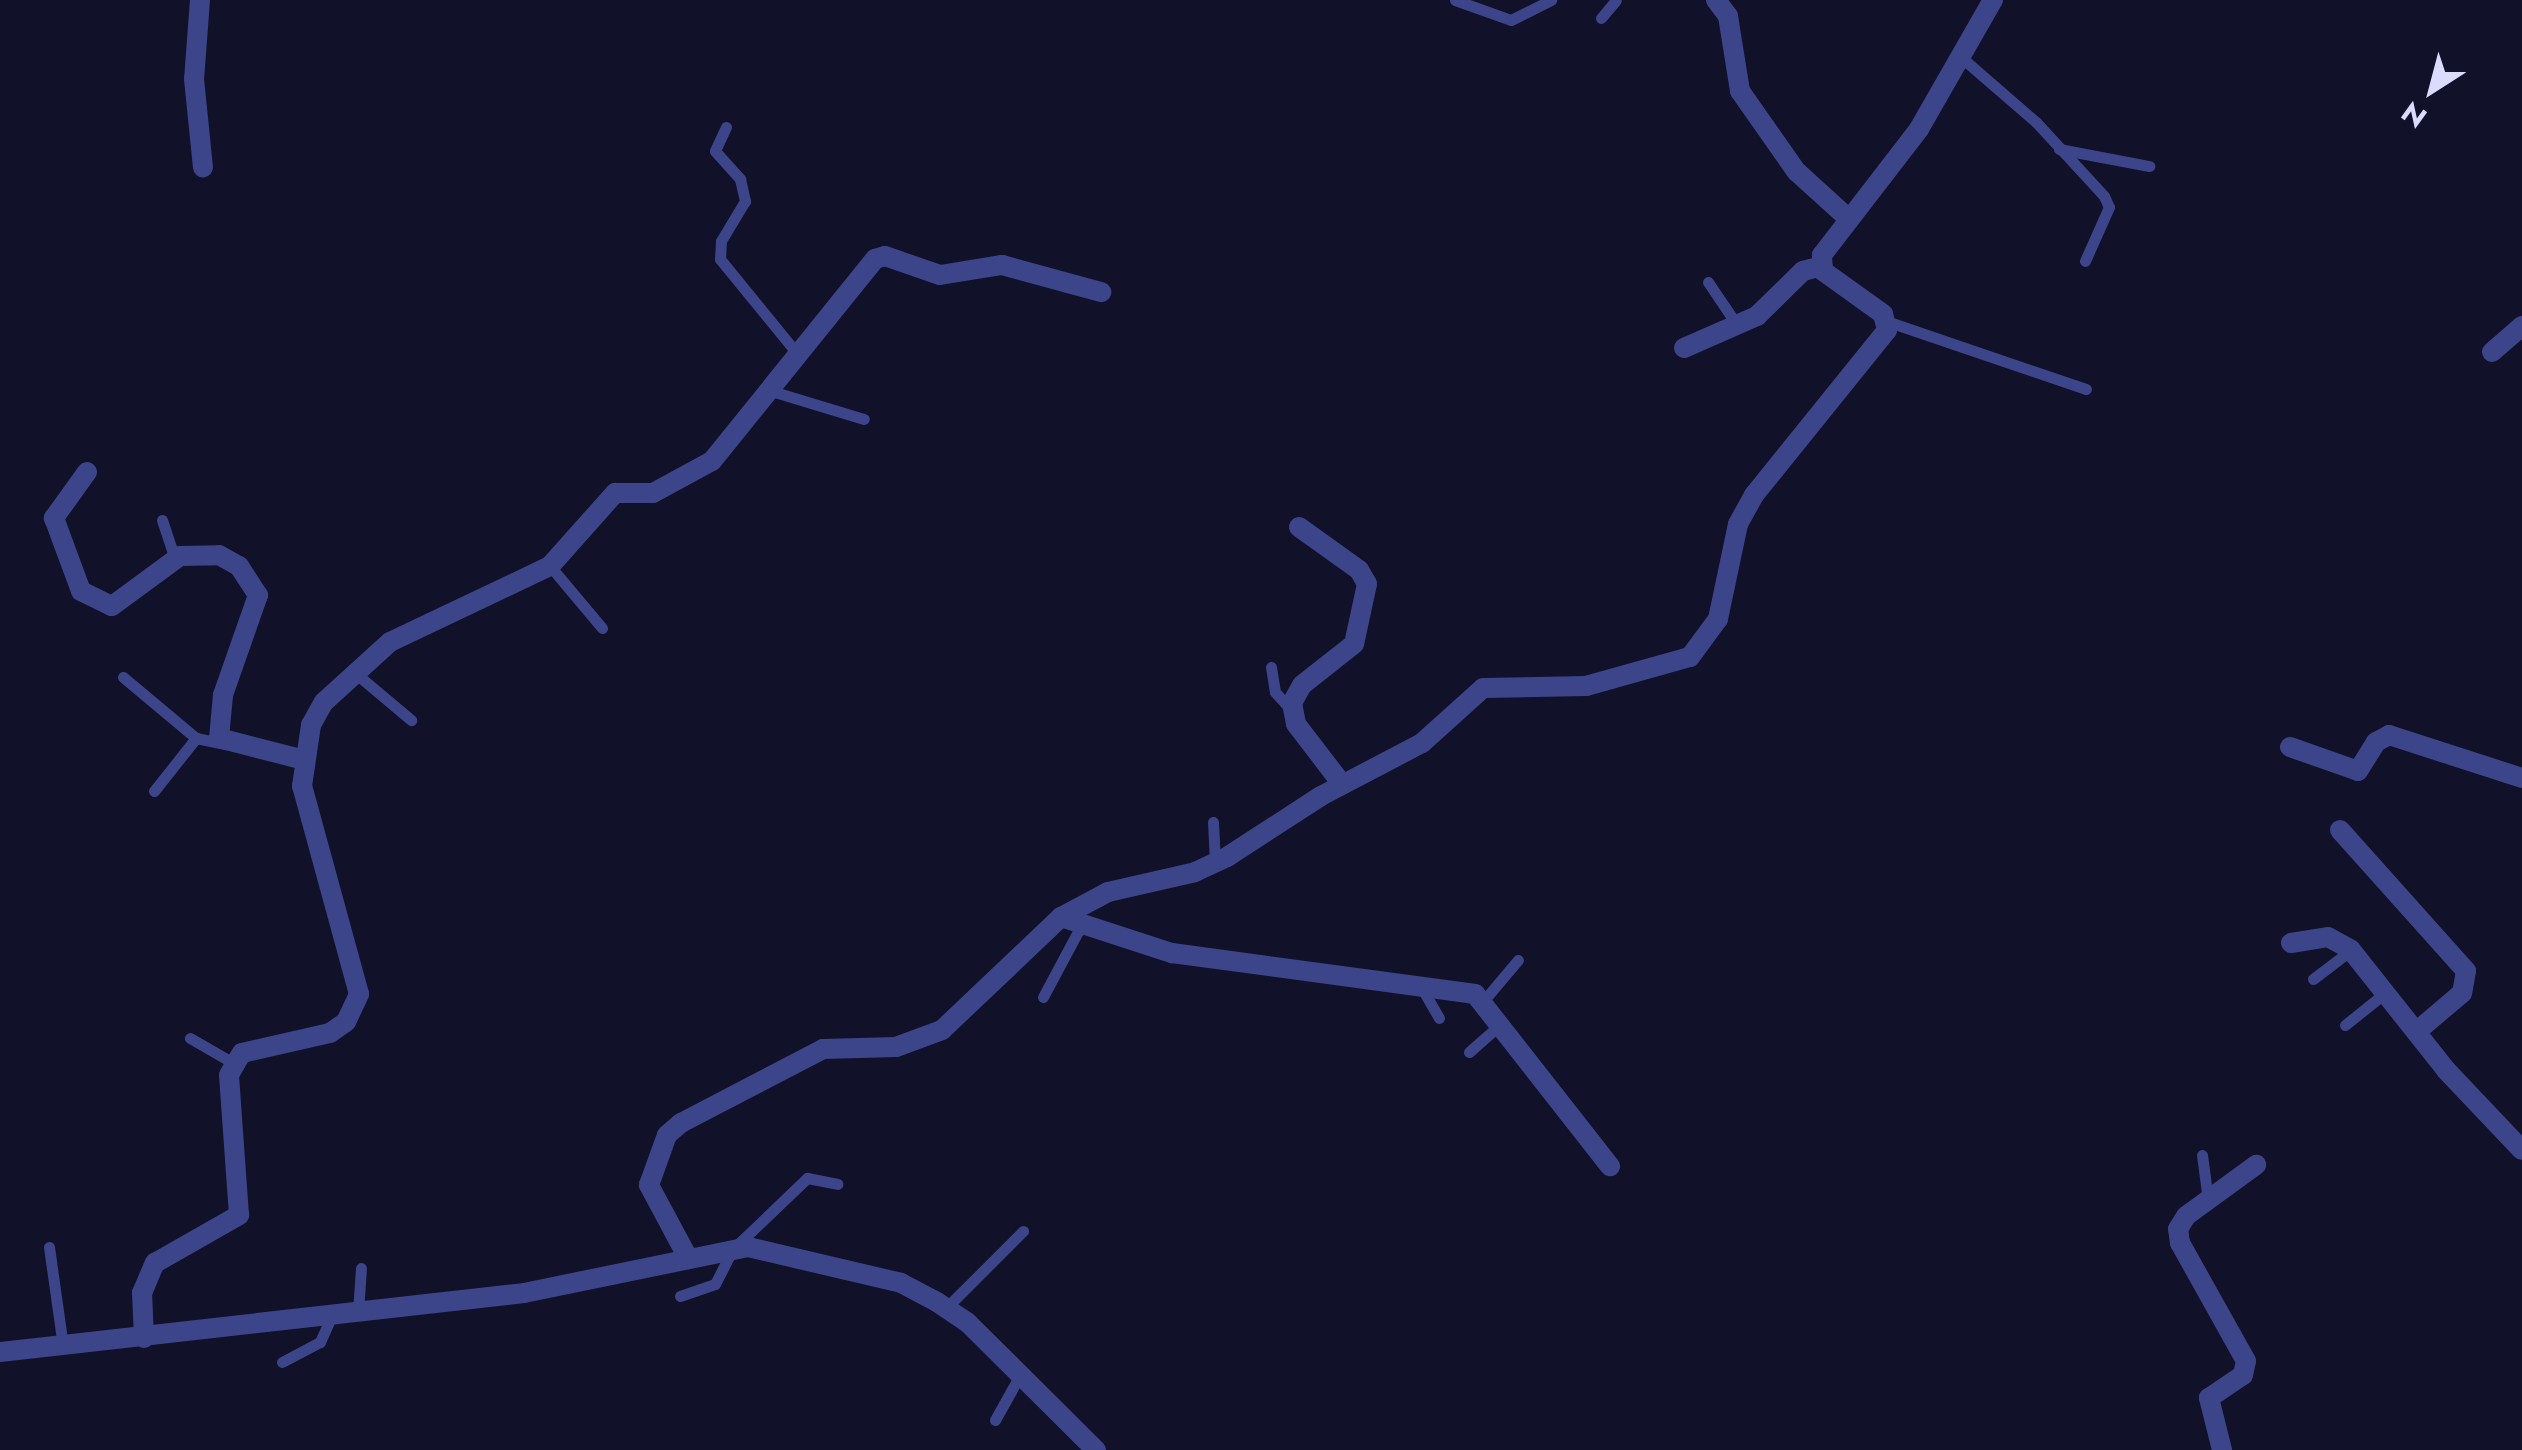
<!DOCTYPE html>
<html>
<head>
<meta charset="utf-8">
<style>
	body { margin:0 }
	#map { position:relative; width:2522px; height:1450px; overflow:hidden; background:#11112a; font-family:Jost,sans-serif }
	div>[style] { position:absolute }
	.service>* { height:11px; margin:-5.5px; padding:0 5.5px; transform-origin:5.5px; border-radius:5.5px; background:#3c4589 }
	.minor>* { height:20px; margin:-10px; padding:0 10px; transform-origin:10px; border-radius:10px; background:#3c4589 }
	span { translate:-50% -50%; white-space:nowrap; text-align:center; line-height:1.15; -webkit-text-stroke:8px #11112a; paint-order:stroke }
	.north { position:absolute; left:2382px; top:40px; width:100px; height:100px; -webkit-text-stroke:8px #11112a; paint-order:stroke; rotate:216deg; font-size:28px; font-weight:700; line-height:40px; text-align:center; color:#dadbff }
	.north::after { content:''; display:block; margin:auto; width:35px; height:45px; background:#dadbff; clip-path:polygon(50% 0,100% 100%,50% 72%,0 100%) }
</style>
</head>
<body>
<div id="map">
	<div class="service">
		<i style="left:1455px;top:0;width:59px;rotate:19.7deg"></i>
		<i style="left:1511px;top:20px;width:45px;rotate:-26.6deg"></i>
		<i style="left:1601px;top:18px;width:23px;rotate:-50deg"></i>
		<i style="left:1962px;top:58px;width:98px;rotate:40.9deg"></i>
		<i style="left:2036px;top:122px;width:100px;rotate:47.4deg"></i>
		<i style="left:2104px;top:196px;width:12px;rotate:66deg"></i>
		<i style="left:2109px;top:207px;width:59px;rotate:114deg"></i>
		<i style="left:726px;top:127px;width:26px;rotate:115deg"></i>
		<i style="left:715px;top:151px;width:38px;rotate:48deg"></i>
		<i style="left:740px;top:179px;width:23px;rotate:77deg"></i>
		<i style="left:745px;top:201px;width:47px;rotate:121deg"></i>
		<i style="left:721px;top:241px;width:18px;rotate:93deg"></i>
		<i style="left:720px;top:259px;width:125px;rotate:50.8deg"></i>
		<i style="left:2059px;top:149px;width:92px;rotate:10.7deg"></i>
		<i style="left:1708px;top:282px;width:52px;rotate:56deg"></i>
		<i style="left:1889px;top:322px;width:208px;rotate:18.8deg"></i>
		<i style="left:768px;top:390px;width:100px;rotate:16.8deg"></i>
		<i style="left:162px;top:520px;width:41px;rotate:71.6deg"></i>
		<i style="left:550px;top:566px;width:81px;rotate:50deg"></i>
		<i style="left:1271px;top:667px;width:25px;rotate:81deg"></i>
		<i style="left:1275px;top:692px;width:24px;rotate:48deg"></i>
		<i style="left:354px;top:672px;width:75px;rotate:40.1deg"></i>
		<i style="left:123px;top:677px;width:95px;rotate:39.9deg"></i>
		<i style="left:196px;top:738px;width:30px;rotate:12deg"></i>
		<i style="left:154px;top:791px;width:68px;rotate:-51.6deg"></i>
		<i style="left:1213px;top:822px;width:40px;rotate:87.1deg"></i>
		<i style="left:2313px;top:979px;width:48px;rotate:-37.3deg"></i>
		<i style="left:1420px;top:985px;width:38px;rotate:60deg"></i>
		<i style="left:1043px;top:997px;width:83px;rotate:-61.9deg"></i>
		<i style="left:1485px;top:999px;width:51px;rotate:-49.8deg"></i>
		<i style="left:2345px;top:1025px;width:51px;rotate:-38.7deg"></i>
		<i style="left:190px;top:1038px;width:52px;rotate:30deg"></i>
		<i style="left:1469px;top:1052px;width:44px;rotate:-41.3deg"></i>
		<i style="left:2202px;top:1155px;width:45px;rotate:82.4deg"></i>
		<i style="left:49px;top:1247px;width:100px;rotate:82deg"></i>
		<i style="left:680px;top:1296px;width:37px;rotate:-19deg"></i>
		<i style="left:715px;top:1284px;width:39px;rotate:-63deg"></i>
		<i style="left:733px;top:1249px;width:103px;rotate:-43.8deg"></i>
		<i style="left:807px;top:1178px;width:31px;rotate:11deg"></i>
		<i style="left:946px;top:1308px;width:109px;rotate:-45deg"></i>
		<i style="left:358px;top:1312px;width:44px;rotate:-86.1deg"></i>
		<i style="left:282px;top:1362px;width:43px;rotate:-27.8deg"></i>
		<i style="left:320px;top:1342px;width:30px;rotate:-66deg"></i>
		<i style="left:995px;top:1420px;width:51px;rotate:-60.9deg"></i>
	</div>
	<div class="minor">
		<i style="left:200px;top:0;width:79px;rotate:94.3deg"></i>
		<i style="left:194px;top:79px;width:89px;rotate:84.2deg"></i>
		<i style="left:1716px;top:0;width:20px;rotate:53deg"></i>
		<i style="left:1728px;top:16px;width:76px;rotate:80.9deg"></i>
		<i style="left:1740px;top:91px;width:98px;rotate:55deg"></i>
		<i style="left:1796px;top:171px;width:72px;rotate:42.2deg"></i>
		<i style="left:1684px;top:348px;width:80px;rotate:-23.7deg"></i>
		<i style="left:1757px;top:316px;width:64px;rotate:-44.4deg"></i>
		<i style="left:1803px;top:271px;width:20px;rotate:-15deg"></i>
		<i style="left:2492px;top:352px;width:40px;rotate:-41deg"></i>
		<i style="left:87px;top:472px;width:57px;rotate:125.7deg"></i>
		<i style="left:54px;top:518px;width:78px;rotate:69.7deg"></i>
		<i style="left:81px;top:591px;width:34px;rotate:26deg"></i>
		<i style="left:112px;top:606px;width:84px;rotate:-36.3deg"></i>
		<i style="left:180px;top:556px;width:39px;rotate:-1deg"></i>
		<i style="left:219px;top:555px;width:23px;rotate:29deg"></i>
		<i style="left:239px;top:566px;width:35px;rotate:57deg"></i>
		<i style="left:258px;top:595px;width:106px;rotate:109.3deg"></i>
		<i style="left:223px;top:695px;width:43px;rotate:95.3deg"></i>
		<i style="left:219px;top:738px;width:88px;rotate:14.5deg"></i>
		<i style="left:1299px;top:527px;width:74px;rotate:35.6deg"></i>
		<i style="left:1359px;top:570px;width:16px;rotate:60deg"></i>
		<i style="left:1367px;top:584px;width:61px;rotate:102.2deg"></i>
		<i style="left:1354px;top:644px;width:66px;rotate:141.7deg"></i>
		<i style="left:1302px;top:685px;width:21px;rotate:119deg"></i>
		<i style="left:1292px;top:703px;width:21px;rotate:79deg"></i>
		<i style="left:1296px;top:724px;width:76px;rotate:52.5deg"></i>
		<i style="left:2290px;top:747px;width:72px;rotate:19.4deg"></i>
		<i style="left:2358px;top:771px;width:34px;rotate:-58deg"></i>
		<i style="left:2376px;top:742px;width:15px;rotate:-28deg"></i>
		<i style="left:2389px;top:735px;width:140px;rotate:17.9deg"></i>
		<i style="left:2340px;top:830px;width:189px;rotate:48.2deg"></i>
		<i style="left:2466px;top:971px;width:22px;rotate:100deg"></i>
		<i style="left:2462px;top:993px;width:60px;rotate:139.7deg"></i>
		<i style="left:1061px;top:917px;width:117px;rotate:18deg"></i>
		<i style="left:1172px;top:953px;width:306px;rotate:7.7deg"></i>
		<i style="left:1475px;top:994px;width:219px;rotate:51.9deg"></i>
		<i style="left:2291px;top:943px;width:37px;rotate:-9deg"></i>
		<i style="left:2328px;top:937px;width:26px;rotate:29deg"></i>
		<i style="left:2351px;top:950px;width:153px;rotate:51.6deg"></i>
		<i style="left:2446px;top:1070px;width:110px;rotate:46.5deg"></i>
		<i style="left:687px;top:1256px;width:81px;rotate:-118.2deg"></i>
		<i style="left:649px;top:1185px;width:53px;rotate:-70.2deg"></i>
		<i style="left:667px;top:1135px;width:18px;rotate:-41deg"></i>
		<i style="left:681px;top:1123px;width:160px;rotate:-27.5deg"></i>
		<i style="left:823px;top:1049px;width:73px;rotate:-1.6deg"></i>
		<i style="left:896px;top:1047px;width:49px;rotate:-20.3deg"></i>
		<i style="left:942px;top:1030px;width:164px;rotate:-43.5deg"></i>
		<i style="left:1061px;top:917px;width:53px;rotate:-28deg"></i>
		<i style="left:1108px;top:892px;width:89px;rotate:-12.9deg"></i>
		<i style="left:1195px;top:872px;width:35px;rotate:-25deg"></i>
		<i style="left:1227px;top:857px;width:112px;rotate:-33deg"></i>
		<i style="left:1321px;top:796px;width:114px;rotate:-27.7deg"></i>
		<i style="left:1422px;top:743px;width:82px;rotate:-42deg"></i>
		<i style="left:1483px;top:688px;width:103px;rotate:-1.1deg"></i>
		<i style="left:1586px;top:686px;width:108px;rotate:-15.6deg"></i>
		<i style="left:1690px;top:657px;width:47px;rotate:-53.6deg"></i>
		<i style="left:1718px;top:619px;width:97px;rotate:-78.1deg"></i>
		<i style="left:1738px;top:524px;width:33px;rotate:-61deg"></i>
		<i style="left:1754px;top:495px;width:212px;rotate:-51.1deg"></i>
		<i style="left:1887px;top:330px;width:16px;rotate:-104deg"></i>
		<i style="left:1883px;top:314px;width:74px;rotate:-144.4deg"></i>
		<i style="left:1823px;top:271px;width:16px;rotate:-94deg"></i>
		<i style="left:1822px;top:255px;width:159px;rotate:-52.4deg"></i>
		<i style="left:1919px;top:129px;width:149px;rotate:-60.2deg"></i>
		<i style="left:144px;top:1338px;width:45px;rotate:-92.5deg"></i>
		<i style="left:142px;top:1293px;width:33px;rotate:-67deg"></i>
		<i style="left:155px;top:1263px;width:97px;rotate:-29.7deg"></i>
		<i style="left:239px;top:1215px;width:140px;rotate:-94.1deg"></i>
		<i style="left:229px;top:1075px;width:13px;rotate:-61deg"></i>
		<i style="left:235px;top:1064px;width:13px;rotate:-58deg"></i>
		<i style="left:242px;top:1053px;width:90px;rotate:-12.8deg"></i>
		<i style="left:330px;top:1033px;width:19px;rotate:-35deg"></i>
		<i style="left:346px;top:1022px;width:31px;rotate:-65deg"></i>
		<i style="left:359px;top:994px;width:216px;rotate:-105.3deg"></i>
		<i style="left:302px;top:786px;width:62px;rotate:-81.6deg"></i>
		<i style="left:311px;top:725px;width:26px;rotate:-61deg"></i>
		<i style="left:324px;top:702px;width:89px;rotate:-42.3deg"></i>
		<i style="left:390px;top:642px;width:177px;rotate:-25.4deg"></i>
		<i style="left:550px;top:566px;width:98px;rotate:-48.3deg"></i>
		<i style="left:615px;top:493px;width:38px"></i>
		<i style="left:653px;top:493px;width:67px;rotate:-28.5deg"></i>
		<i style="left:712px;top:461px;width:260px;rotate:-51.1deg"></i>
		<i style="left:875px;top:259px;width:10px;rotate:-17deg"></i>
		<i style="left:885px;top:256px;width:58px;rotate:19.1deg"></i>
		<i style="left:940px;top:275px;width:63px;rotate:-9.2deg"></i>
		<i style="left:1002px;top:265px;width:103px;rotate:15.3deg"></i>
		<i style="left:0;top:1352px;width:527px;rotate:-6.42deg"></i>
		<i style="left:524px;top:1293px;width:229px;rotate:-11.6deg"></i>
		<i style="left:748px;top:1247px;width:157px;rotate:13.2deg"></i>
		<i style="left:901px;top:1283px;width:41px;rotate:27.8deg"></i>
		<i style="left:937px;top:1302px;width:36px;rotate:34deg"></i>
		<i style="left:967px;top:1322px;width:182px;rotate:44.8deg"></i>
		<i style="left:2222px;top:1450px;width:54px;rotate:-104deg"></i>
		<i style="left:2209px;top:1398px;width:41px;rotate:-34.1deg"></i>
		<i style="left:2243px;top:1375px;width:14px;rotate:-78deg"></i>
		<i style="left:2246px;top:1361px;width:135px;rotate:-119.2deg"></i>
		<i style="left:2180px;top:1243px;width:14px;rotate:-98deg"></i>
		<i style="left:2178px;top:1229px;width:15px;rotate:-58deg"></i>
		<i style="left:2186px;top:1216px;width:87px;rotate:-36.1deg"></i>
	</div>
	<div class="north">N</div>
</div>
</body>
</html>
